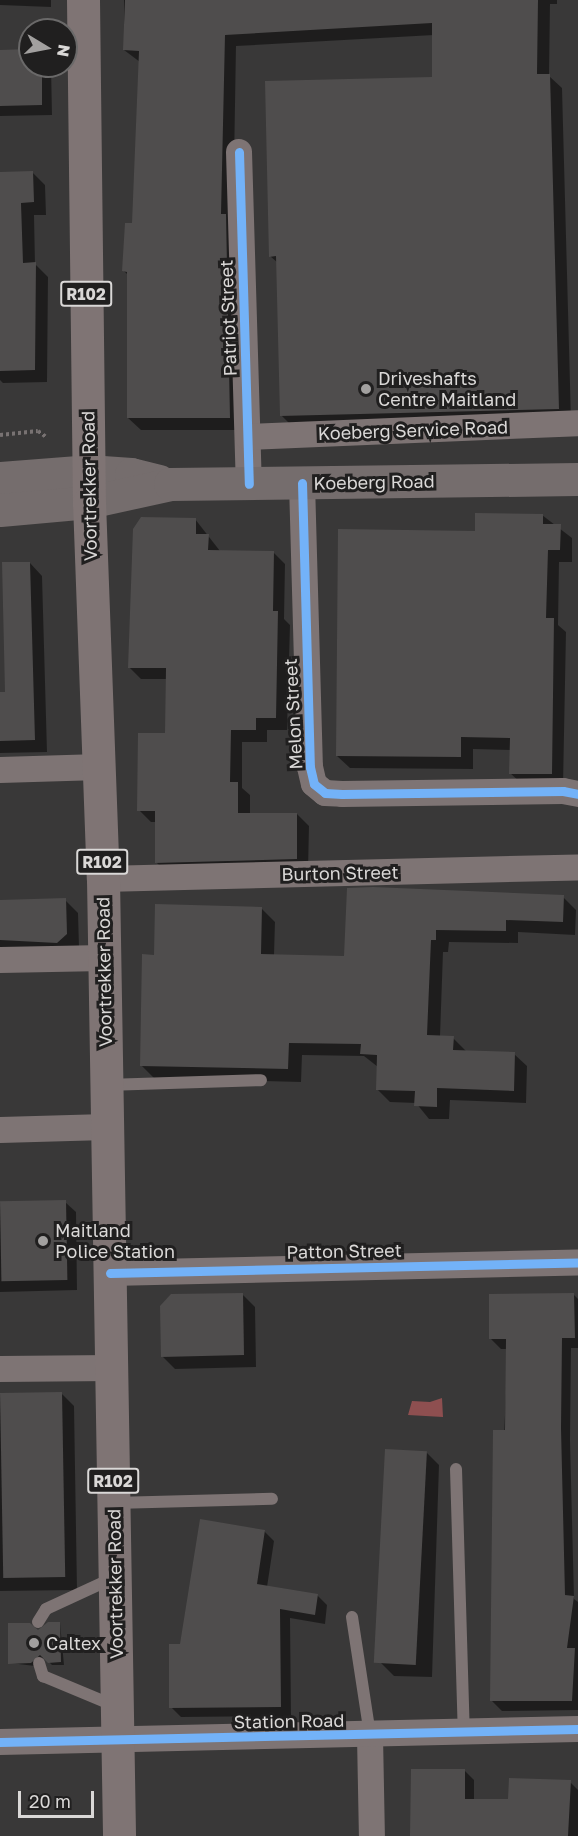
<!DOCTYPE html>
<html>
<head>
<meta charset="utf-8">
<style>
	body { margin:0 }
	#map { position:relative; width:578px; height:1836px; overflow:hidden; background:#393838; font-family:"Golos Text",sans-serif }
	div>[style] { position:absolute }
	.water>* { inset:0; background:#8e4f50 }
	.shadow>* { inset:0; background:#0007 }
	.building>* { inset:0; background:#4f4d4d; transform-origin:0 0 }
	.path>* { height:4px; margin-top:-2px; transform-origin:0; background:repeating-linear-gradient(90deg,#787272 0 3px,transparent 0 6px) }
	.lane>* { height:12px; margin:-6px; padding:0 6px; transform-origin:6px; border-radius:6px; background:#7e7474 }
	.street>* { height:26px; margin:-13px; padding:0 13px; transform-origin:13px; border-radius:13px; background:#7e7474 }
	.secondary>* { height:33px; margin:-16.5px; padding:0 16.5px; transform-origin:16.5px; border-radius:16.5px; background:#756d6d }
	.primary>* { height:33px; margin:-16.5px; padding:0 16.5px; transform-origin:16.5px; border-radius:16.5px; background:#7f7474 }
	.cycleway>* { height:9px; margin:-4.5px; padding:0 4.5px; transform-origin:4.5px; border-radius:4.5px; background:#73b2f8 }
	.dots>* { width:16px; height:16px; translate:-50% -50%; box-sizing:border-box; border:3px solid #201f1f; border-radius:50% }
	span { translate:-50% -50%; white-space:nowrap; text-align:center; line-height:1.15; -webkit-text-stroke:6px #201f1f; paint-order:stroke }
	.shield-label span { padding:2px 4px; background:#201f1f; border:2px solid; border-radius:4px; -webkit-text-stroke-width:0 }
	.shield-label { font-size:16px; color:#dad8d7; font-weight:700 }
	.street-label { font-size:18px; color:#dad8d7 }
	.poi-label { font-size:18px; color:#dad8d7 }
	.left { translate:0 -50%; text-align:left }
	.north { position:absolute; left:18px; top:18px; width:60px; height:60px; box-sizing:border-box; background:#201f1f; border:2px solid #6a6969; border-radius:50%; rotate:100deg; font-size:16px; font-weight:700; line-height:24px; text-align:center; color:#dad8d7 }
	.north::after { content:''; display:block; margin:auto; width:21px; height:27px; background:#a2a09f; clip-path:polygon(50% 0,100% 100%,50% 72%,0 100%) }
	.scale { position:absolute; left:18px; top:1791px; width:76px; height:27px; box-sizing:border-box; border:3px solid #dad8d7; border-top:0; padding-left:8px; font-size:18px; line-height:21px; white-space:nowrap; color:#dad8d7; -webkit-text-stroke:4px #201f1f; paint-order:stroke }
</style>
</head>
<body>
<div id="map">
	<div class="water">
		<i style="clip-path:polygon(442px 1398px,443px 1417px,408px 1415px,412px 1401px,430px 1402px)"></i>
	</div>
	<div class="shadow">
		<i style="clip-path:polygon(0 0,51px 0,51px 7px,0 5px)"></i>
		<i style="clip-path:polygon(124px 0,557px 0,557px 4px,550px 4px,549px 76px,562px 88px,571px 421px,294px 428px,281px 415px,278px 263px,270px 256px,433px 78px,434px 35px,236px 46px,233px 223px,242px 430px,141px 430px,128px 418px,128px 275px,124px 271px,133px 225px,140px 62px,124px 50px)"></i>
		<i style="clip-path:polygon(0 51px,30px 51px,30px 66px,51px 66px,52px 115px,0 116px)"></i>
		<i style="clip-path:polygon(32px 172px,45px 185px,46px 215px,34px 215px,35px 264px,48px 277px,47px 382px,3px 383px,0 380px,0 173px)"></i>
		<i style="clip-path:polygon(542px 515px,572px 538px,572px 562px,559px 562px,558px 625px,566px 632px,563px 786px,523px 785px,510px 773px,511px 750px,473px 749px,473px 769px,350px 768px,337px 756px,476px 532px)"></i>
		<i style="clip-path:polygon(195px 519px,220px 551px,273px 552px,285px 564px,284px 619px,290px 625px,287px 730px,267px 730px,267px 742px,242px 742px,242px 788px,250px 795px,250px 814px,297px 814px,309px 826px,308px 871px,168px 874px,156px 862px,157px 822px,151px 822px,139px 810px,167px 735px,167px 679px,141px 679px,129px 667px)"></i>
		<i style="clip-path:polygon(30px 563px,42px 576px,47px 752px,0 753px,0 694px,7px 694px)"></i>
		<i style="clip-path:polygon(348px 889px,563px 897px,576px 910px,575px 935px,518px 932px,518px 943px,449px 942px,448px 952px,443px 952px,440px 1037px,453px 1038px,466px 1051px,514px 1054px,527px 1066px,526px 1103px,450px 1100px,449px 1119px,429px 1119px,416px 1103px,390px 1102px,377px 1089px,378px 1067px,364px 1056px,302px 1055px,301px 1082px,154px 1078px,141px 1065px,155px 956px,262px 909px,275px 922px,274px 955px,345px 957px)"></i>
		<i style="clip-path:polygon(65px 900px,78px 913px,79px 947px,0 953px,0 901px)"></i>
		<i style="clip-path:polygon(65px 1202px,76px 1212px,77px 1290px,0 1292px,0 1203px)"></i>
		<i style="clip-path:polygon(242px 1294px,255px 1307px,256px 1367px,175px 1369px,162px 1356px)"></i>
		<i style="clip-path:polygon(574px 1295px,578px 1299px,578px 1348px,571px 1348px,570px 1440px,574px 1599px,578px 1602px,578px 1710px,502px 1711px,492px 1701px,508px 1349px,501px 1349px,491px 1339px)"></i>
		<i style="clip-path:polygon(61px 1393px,74px 1406px,77px 1590px,0 1591px,0 1394px)"></i>
		<i style="clip-path:polygon(426px 1452px,439px 1465px,432px 1677px,394px 1676px,381px 1663px)"></i>
		<i style="clip-path:polygon(264px 1531px,274px 1541px,267px 1587px,317px 1595px,327px 1605px,325px 1624px,290px 1618px,291px 1716px,181px 1717px,171px 1707px,181px 1646px)"></i>
		<i style="clip-path:polygon(60px 1623px,64px 1665px,52px 1665px,44px 1657px,35px 1666px,10px 1663px,38px 1632px)"></i>
		<i style="clip-path:polygon(465px 1771px,474px 1780px,474px 1801px,510px 1801px,570px 1782px,578px 1790px,578px 1836px,413px 1836px)"></i>
	</div>
	<div class="building">
		<i style="clip-path:polygon(125px 0,538px 0,537px 74px,550px 74px,559px 409px,280px 416px,276px 256px,269px 257px,265px 81px,432px 77px,432px 23px,225px 35px,221px 214px,226px 214px,230px 418px,127px 418px,127px 272px,122px 271px,125px 223px,132px 223px,139px 51px,123px 50px)"></i>
		<i style="clip-path:polygon(30px 49px,30px 66px,42px 66px,42px 105px,0 106px,0 50px)"></i>
		<i style="clip-path:polygon(33px 171px,34px 202px,21px 203px,23px 263px,36px 262px,35px 370px,0 371px,0 172px)"></i>
		<i style="clip-path:polygon(475px 513px,543px 514px,543px 524px,561px 524px,560px 550px,548px 550px,546px 618px,554px 618px,552px 774px,509px 774px,510px 738px,461px 737px,461px 757px,336px 756px,338px 529px,475px 531px)"></i>
		<i style="clip-path:polygon(141px 517px,196px 518px,196px 534px,209px 534px,208px 550px,274px 551px,273px 611px,278px 611px,276px 718px,256px 718px,256px 730px,231px 730px,230px 782px,238px 782px,238px 813px,297px 813px,297px 859px,155px 863px,155px 811px,137px 811px,138px 733px,165px 733px,166px 668px,128px 668px,133px 529px)"></i>
		<i style="clip-path:polygon(2px 562px,30px 562px,35px 740px,0 741px,0 692px,5px 692px)"></i>
		<i style="clip-path:polygon(373px 887px,564px 895px,563px 922px,506px 920px,506px 931px,436px 930px,436px 940px,431px 940px,427px 1035px,454px 1036px,453px 1050px,515px 1052px,514px 1091px,437px 1088px,437px 1107px,414px 1106px,415px 1091px,376px 1090px,377px 1055px,360px 1054px,361px 1044px,289px 1043px,288px 1069px,140px 1066px,142px 954px,154px 955px,155px 904px,262px 907px,261px 954px,344px 956px,347px 888px)"></i>
		<i style="clip-path:polygon(66px 898px,67px 934px,57px 943px,0 940px,0 900px)"></i>
		<i style="left:66px;top:1200px;width:80px;height:66px;rotate:89deg"></i>
		<i style="clip-path:polygon(243px 1293px,244px 1355px,161px 1357px,160px 1306px,171px 1294px)"></i>
		<i style="clip-path:polygon(574px 1293px,575px 1338px,562px 1338px,561px 1428px,565px 1595px,574px 1596px,567px 1648px,575px 1648px,572px 1701px,490px 1701px,493px 1430px,505px 1430px,506px 1339px,489px 1339px,489px 1294px)"></i>
		<i style="left:62px;top:1392px;width:185px;height:62px;rotate:89deg"></i>
		<i style="left:385px;top:1449px;width:42px;height:214px;rotate:3deg"></i>
		<i style="clip-path:polygon(200px 1519px,265px 1530px,257px 1584px,318px 1594px,315px 1615px,280px 1609px,281px 1707px,169px 1708px,169px 1644px,180px 1644px)"></i>
		<i style="clip-path:polygon(48px 1622px,60px 1622px,61px 1662px,48px 1663px,40px 1655px,31px 1663px,8px 1664px,8px 1623px,30px 1623px,38px 1630px)"></i>
		<i style="clip-path:polygon(411px 1769px,465px 1769px,465px 1799px,508px 1799px,509px 1778px,571px 1780px,568px 1836px,410px 1836px)"></i>
	</div>
	<div class="path">
		<i style="left:0;top:435px;width:38px;rotate:-6deg"></i>
		<i style="left:38px;top:431px;width:9px;rotate:36deg"></i>
	</div>
	<div class="lane">
		<i style="left:106px;top:1085px;width:155px;rotate:-1.8deg"></i>
		<i style="left:456px;top:1469px;width:264px;rotate:88.3deg"></i>
		<i style="left:114px;top:1503px;width:158px;rotate:-1.5deg"></i>
		<i style="left:352px;top:1617px;width:119px;rotate:81.3deg"></i>
		<i style="left:38px;top:1622px;width:15px;rotate:-58deg"></i>
		<i style="left:46px;top:1609px;width:74px;rotate:-24.8deg"></i>
		<i style="left:39px;top:1663px;width:14px;rotate:73deg"></i>
		<i style="left:43px;top:1676px;width:78px;rotate:22.6deg"></i>
	</div>
	<div class="street">
		<i style="left:239px;top:152px;width:332px;rotate:88.3deg"></i>
		<i style="left:248px;top:437px;width:330px;rotate:-2.4deg"></i>
		<i style="left:302px;top:483px;width:284px;rotate:88.4deg"></i>
		<i style="left:310px;top:767px;width:17px;rotate:77deg"></i>
		<i style="left:314px;top:784px;width:14px;rotate:39deg"></i>
		<i style="left:325px;top:793px;width:17px;rotate:3deg"></i>
		<i style="left:342px;top:794px;width:221px;rotate:-0.8deg"></i>
		<i style="left:563px;top:791px;width:15px;rotate:11deg"></i>
		<i style="left:0;top:770px;width:100px;rotate:-1.7deg"></i>
		<i style="left:103px;top:879px;width:475px;rotate:-1.4deg"></i>
		<i style="left:0;top:960px;width:104px;rotate:-1.1deg"></i>
		<i style="left:0;top:1130px;width:106px;rotate:-1.6deg"></i>
		<i style="left:110px;top:1273px;width:468px;rotate:-1.3deg"></i>
		<i style="left:0;top:1369px;width:112px;rotate:-0.5deg"></i>
		<i style="left:370px;top:1736px;width:100px;rotate:88.9deg"></i>
		<i style="left:0;top:1742px;width:578px;rotate:-1.29deg"></i>
	</div>
	<div class="secondary">
		<i style="left:0;top:478px;width:88px;rotate:-4.5deg"></i>
		<i style="left:88px;top:471px;width:43px;rotate:4deg"></i>
		<i style="left:131px;top:474px;width:29px;rotate:14deg"></i>
		<i style="left:0;top:510px;width:89px;rotate:-5.1deg"></i>
		<i style="left:89px;top:502px;width:83px;rotate:-12.5deg"></i>
		<i style="left:170px;top:484px;width:408px;rotate:-0.7deg"></i>
	</div>
	<div class="primary">
		<i style="left:83px;top:0;width:502px;rotate:89.32deg"></i>
		<i style="left:89px;top:502px;width:377px;rotate:87.9deg"></i>
		<i style="left:103px;top:879px;width:957px;rotate:89.04deg"></i>
	</div>
	<div class="cycleway">
		<i style="left:239px;top:152px;width:332px;rotate:88.3deg"></i>
		<i style="left:302px;top:483px;width:284px;rotate:88.4deg"></i>
		<i style="left:310px;top:767px;width:17px;rotate:77deg"></i>
		<i style="left:314px;top:784px;width:14px;rotate:39deg"></i>
		<i style="left:325px;top:793px;width:17px;rotate:3deg"></i>
		<i style="left:342px;top:794px;width:221px;rotate:-0.8deg"></i>
		<i style="left:563px;top:791px;width:15px;rotate:11deg"></i>
		<i style="left:110px;top:1273px;width:468px;rotate:-1.3deg"></i>
		<i style="left:0;top:1742px;width:578px;rotate:-1.29deg"></i>
	</div>
	<div class="dots">
		<i style="left:366px;top:389px;background:#a2a09f"></i>
		<i style="left:43px;top:1241px;background:#a2a09f"></i>
		<i style="left:34px;top:1643px;background:#a2a09f"></i>
	</div>
	<div class="shield-label">
		<span style="left:86px;top:294px">R102</span>
		<span style="left:102px;top:862px">R102</span>
		<span style="left:113px;top:1481px">R102</span>
	</div>
	<div class="street-label">
		<span style="left:228px;top:318px;rotate:-92deg">Patriot Street</span>
		<span style="left:413px;top:430px;rotate:-2deg">Koeberg Service Road</span>
		<span style="left:374px;top:482px;rotate:-1deg">Koeberg Road</span>
		<span style="left:89px;top:486px;rotate:-91deg">Voortrekker Road</span>
		<span style="left:293px;top:714px;rotate:-93deg">Melon Street</span>
		<span style="left:340px;top:873px;rotate:-1deg">Burton Street</span>
		<span style="left:104px;top:972px;rotate:-91deg">Voortrekker Road</span>
		<span style="left:344px;top:1251px;rotate:-1deg">Patton Street</span>
		<span style="left:115px;top:1584px;rotate:-91deg">Voortrekker Road</span>
		<span style="left:289px;top:1721px;rotate:-1deg">Station Road</span>
	</div>
	<div class="poi-label">
		<span class="left" style="left:378px;top:389px">Driveshafts<br>Centre Maitland</span>
		<span class="left" style="left:55px;top:1241px">Maitland<br>Police Station</span>
		<span class="left" style="left:46px;top:1643px">Caltex</span>
	</div>
	<div class="north">N</div>
	<div class="scale">20 m</div>
</div>
</body>
</html>
